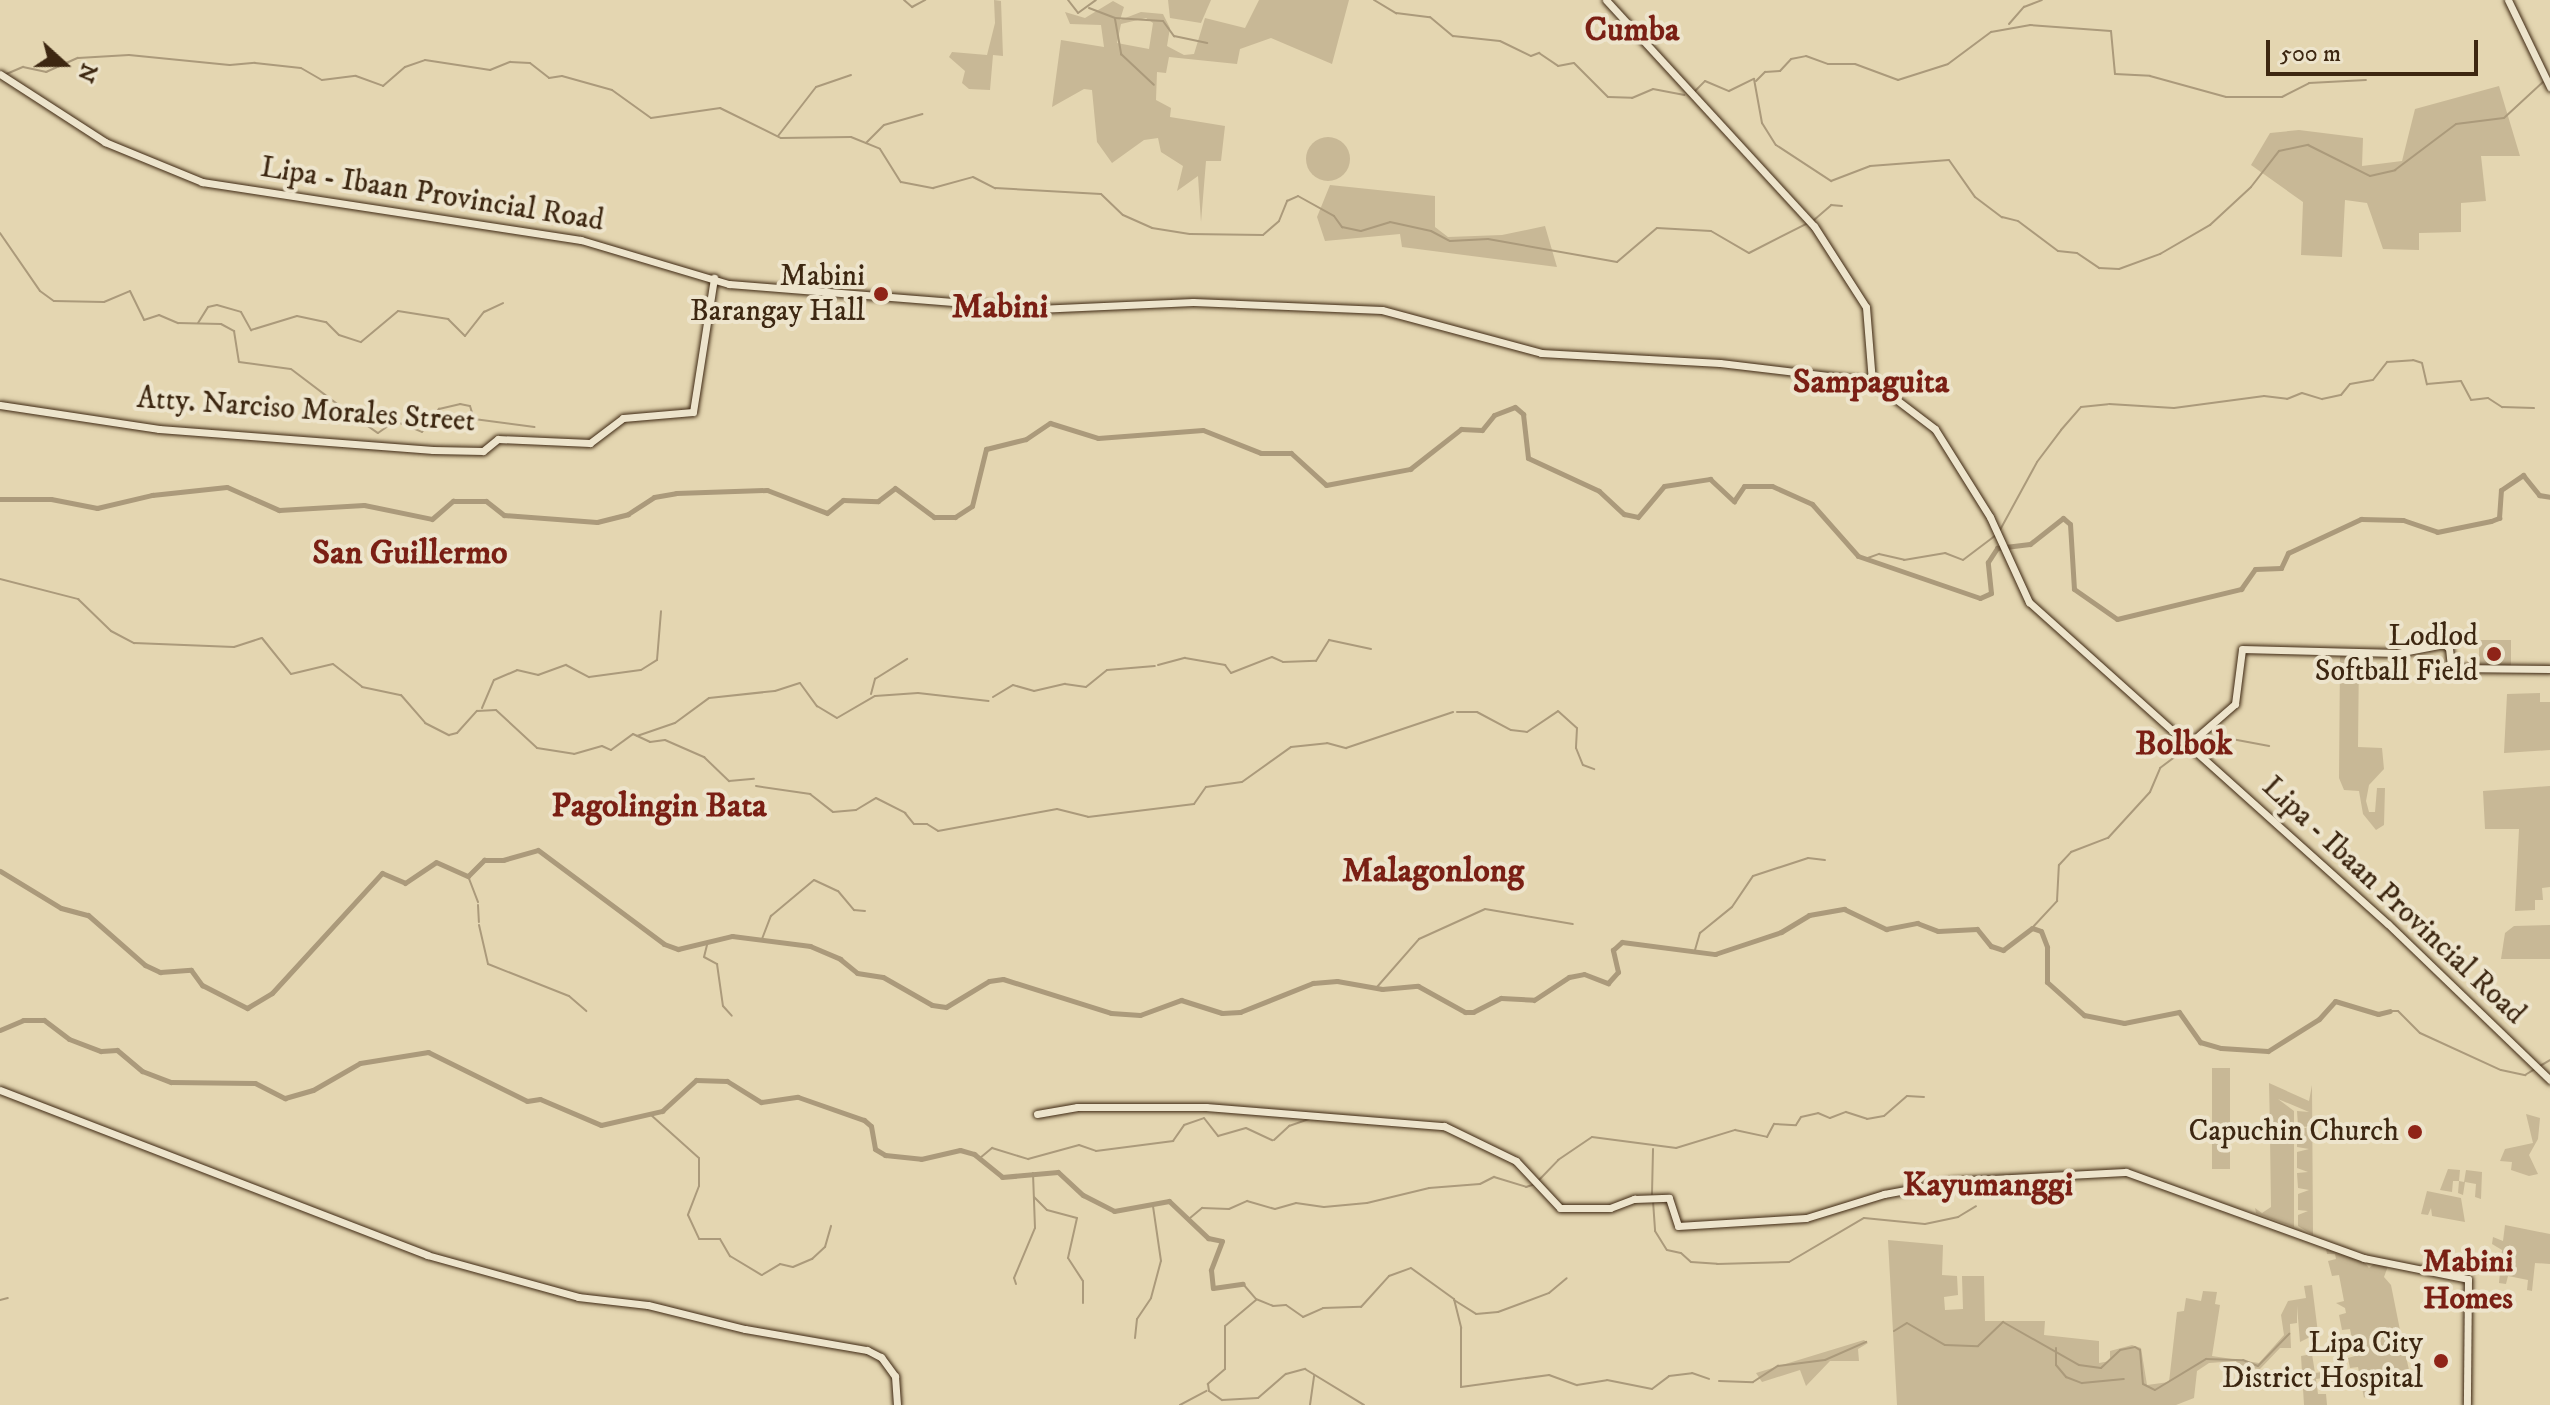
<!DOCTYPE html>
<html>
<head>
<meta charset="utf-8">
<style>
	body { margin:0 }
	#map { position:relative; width:2550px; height:1405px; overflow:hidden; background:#e4d6b1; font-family:"IM FELL DW Pica",serif }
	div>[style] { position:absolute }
	.green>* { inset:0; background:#c8b896; transform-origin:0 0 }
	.round { border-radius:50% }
	.stream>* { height:2px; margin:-1px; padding:0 1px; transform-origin:1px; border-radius:1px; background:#ab9a7b }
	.river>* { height:5px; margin:-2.5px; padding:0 2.5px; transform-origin:2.5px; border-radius:2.5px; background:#ab9a7b }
	.roads { filter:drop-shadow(0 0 2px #3d2711) drop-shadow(0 0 2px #3d2711) }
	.secondary>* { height:7px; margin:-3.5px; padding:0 3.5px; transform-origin:3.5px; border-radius:3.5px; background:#ede4cc }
	.dots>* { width:22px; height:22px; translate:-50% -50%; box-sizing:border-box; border:4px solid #ede4cc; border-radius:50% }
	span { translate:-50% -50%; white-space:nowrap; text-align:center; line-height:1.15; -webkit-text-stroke:8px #ede4cc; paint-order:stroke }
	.street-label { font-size:30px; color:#3d2711 }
	.poi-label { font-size:30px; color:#3d2711 }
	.right { translate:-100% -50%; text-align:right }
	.neighbourhood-label { font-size:32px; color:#7a1f14; font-weight:700 }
	.quarter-label { font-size:34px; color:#7a1f14; font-weight:700 }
	.north { position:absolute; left:24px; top:24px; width:80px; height:80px; -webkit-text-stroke:6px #ede4cc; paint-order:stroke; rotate:111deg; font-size:22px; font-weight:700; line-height:32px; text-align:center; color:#3d2711 }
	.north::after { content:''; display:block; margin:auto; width:28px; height:36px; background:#3d2711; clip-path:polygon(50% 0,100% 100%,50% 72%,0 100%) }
	.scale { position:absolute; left:2266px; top:40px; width:212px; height:36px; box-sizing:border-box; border:4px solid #3d2711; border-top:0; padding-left:10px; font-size:24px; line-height:28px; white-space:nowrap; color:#3d2711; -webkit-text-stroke:6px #ede4cc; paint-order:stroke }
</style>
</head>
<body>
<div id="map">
	<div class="green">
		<i style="clip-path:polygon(994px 0,1001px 1px,1003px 56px,993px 55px,990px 90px,969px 89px,962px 83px,965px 71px,949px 57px,952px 52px,987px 55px,995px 23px)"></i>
		<i style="clip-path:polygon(1168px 0,1211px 0,1201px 23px,1170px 18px)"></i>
		<i style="clip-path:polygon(evenodd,1259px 0,1349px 0,1332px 64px,1271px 38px,1240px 49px,1237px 64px,1169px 57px,1166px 73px,1157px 72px,1156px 100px,1171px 108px,1170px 117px,1225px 126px,1221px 161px,1206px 161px,1201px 222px,1198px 176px,1177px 191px,1183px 166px,1161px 152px,1158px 138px,1144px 140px,1112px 163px,1097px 142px,1092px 90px,1084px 89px,1052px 107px,1061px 40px,1104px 47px,1101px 25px,1070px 24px,1065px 12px,1085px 18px,1113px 1px,1124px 7px,1120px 20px,1141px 12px,1163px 14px,1170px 28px,1167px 46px,1184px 55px,1194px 54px,1205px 18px,1245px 28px,1259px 0,1146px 18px,1153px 23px,1149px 49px,1117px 43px,1121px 24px,1146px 18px)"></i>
		<i style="clip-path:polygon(2499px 86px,2520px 156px,2481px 156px,2486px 201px,2461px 203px,2461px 232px,2419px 233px,2419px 250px,2383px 249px,2367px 203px,2345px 200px,2342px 257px,2301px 255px,2303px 202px,2251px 165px,2270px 133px,2299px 130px,2363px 138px,2362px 166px,2402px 161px,2415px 109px)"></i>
		<i class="round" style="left:1306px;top:137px;width:44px;height:44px"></i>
		<i style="clip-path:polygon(1330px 185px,1435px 196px,1435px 227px,1448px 237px,1502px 235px,1545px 226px,1557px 267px,1402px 247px,1400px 234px,1325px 241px,1317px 217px)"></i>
		<i style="left:2479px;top:640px;width:32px;height:28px"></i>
		<i style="clip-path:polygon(2359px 654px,2358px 747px,2382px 748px,2384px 769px,2369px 785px,2366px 801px,2369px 812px,2375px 812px,2377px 788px,2385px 788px,2384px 825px,2376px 830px,2363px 814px,2359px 791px,2344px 790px,2339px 778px,2340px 655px)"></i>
		<i style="clip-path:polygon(2540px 693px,2540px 702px,2550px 702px,2550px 750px,2504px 753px,2507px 694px)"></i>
		<i style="clip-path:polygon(2550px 786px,2550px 887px,2542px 888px,2543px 900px,2535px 900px,2535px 910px,2515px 911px,2519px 829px,2485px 829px,2483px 791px)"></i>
		<i style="clip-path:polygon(2550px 925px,2550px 959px,2501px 959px,2505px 933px,2514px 926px)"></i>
		<i style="left:2212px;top:1068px;width:18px;height:101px"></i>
		<i style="clip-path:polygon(2269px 1083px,2309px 1101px,2312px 1085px,2313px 1235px,2298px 1226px,2298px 1215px,2308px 1211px,2298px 1210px,2298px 1194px,2309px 1190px,2298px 1188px,2297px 1173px,2308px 1172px,2297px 1168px,2297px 1152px,2309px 1149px,2297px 1147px,2297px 1131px,2308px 1127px,2298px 1126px,2297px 1111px,2309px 1112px,2278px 1099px,2294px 1111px,2294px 1227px,2256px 1213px,2255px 1208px,2262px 1213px,2271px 1207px,2270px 1137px,2281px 1132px,2270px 1129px)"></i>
		<i style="clip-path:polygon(2526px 1114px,2540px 1118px,2538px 1139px,2529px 1155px,2538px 1174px,2529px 1176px,2511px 1170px,2512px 1162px,2500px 1161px,2505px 1149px,2533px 1143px)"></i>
		<i style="clip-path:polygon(2448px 1169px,2460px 1170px,2459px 1181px,2464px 1182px,2466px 1170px,2482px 1172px,2481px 1199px,2475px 1197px,2476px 1184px,2465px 1182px,2463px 1195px,2458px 1193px,2459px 1181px,2453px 1181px,2452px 1192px,2440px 1190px)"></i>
		<i style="clip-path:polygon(2427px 1191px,2461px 1198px,2465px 1222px,2432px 1216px,2431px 1208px,2428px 1215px,2421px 1214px)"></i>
		<i style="clip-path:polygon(2505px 1225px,2550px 1234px,2550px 1264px,2535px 1263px,2532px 1291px,2527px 1290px,2528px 1280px,2508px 1276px,2506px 1284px,2499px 1283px,2502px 1250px,2492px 1244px,2493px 1237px,2503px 1241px)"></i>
		<i style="clip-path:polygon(1888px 1240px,1943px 1245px,1942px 1275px,1957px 1276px,1958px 1295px,1944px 1297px,1945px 1310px,1963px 1309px,1962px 1276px,1984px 1276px,1985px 1321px,2045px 1321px,2044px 1335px,2099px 1341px,2099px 1363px,2110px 1361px,2110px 1351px,2132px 1345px,2141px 1348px,2147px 1385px,2169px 1382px,2177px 1312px,2184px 1311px,2186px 1298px,2201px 1301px,2203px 1291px,2217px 1292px,2215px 1304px,2220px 1305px,2212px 1356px,2259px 1363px,2284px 1335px,2281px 1315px,2288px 1301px,2306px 1298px,2304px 1286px,2312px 1285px,2318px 1333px,2300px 1342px,2297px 1306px,2297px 1323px,2290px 1324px,2291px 1348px,2280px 1348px,2260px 1369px,2239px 1367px,2236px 1361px,2209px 1363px,2197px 1371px,2194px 1398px,2176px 1405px,1897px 1405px)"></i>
		<i style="clip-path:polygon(2325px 1244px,2363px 1260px,2369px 1268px,2375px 1263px,2388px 1266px,2384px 1277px,2391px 1285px,2403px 1345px,2416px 1349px,2415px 1354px,2405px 1353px,2411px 1378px,2375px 1385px,2364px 1398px,2358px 1367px,2350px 1368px,2348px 1358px,2355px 1356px,2355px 1351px,2347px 1352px,2345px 1345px,2352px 1339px,2350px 1329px,2342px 1330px,2339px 1315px,2346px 1313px,2345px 1308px,2336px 1303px,2344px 1301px,2339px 1275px,2332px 1276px,2328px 1261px,2336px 1259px,2335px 1254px,2327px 1254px)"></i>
		<i style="clip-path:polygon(1864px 1340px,1868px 1343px,1858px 1349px,1859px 1361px,1830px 1361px,1806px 1386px,1800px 1370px,1762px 1382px,1756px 1373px)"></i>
		<i style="clip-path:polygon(2312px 1354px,2315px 1373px,2322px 1372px,2323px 1378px,2316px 1379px,2318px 1394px,2326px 1394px,2327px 1405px,2304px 1405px,2301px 1356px)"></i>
	</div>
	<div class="stream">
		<i style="left:904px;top:0;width:11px;rotate:41deg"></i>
		<i style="left:912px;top:7px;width:15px;rotate:-28deg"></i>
		<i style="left:1068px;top:0;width:16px;rotate:52deg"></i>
		<i style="left:1078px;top:13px;width:22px;rotate:-36deg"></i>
		<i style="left:1374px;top:0;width:26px;rotate:31deg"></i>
		<i style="left:1396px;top:13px;width:34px;rotate:7deg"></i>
		<i style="left:1430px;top:17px;width:30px;rotate:40deg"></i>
		<i style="left:1453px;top:36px;width:47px;rotate:6.1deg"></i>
		<i style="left:1500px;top:41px;width:34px;rotate:26deg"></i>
		<i style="left:1531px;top:56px;width:9px;rotate:-21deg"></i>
		<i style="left:1539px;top:53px;width:23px;rotate:34deg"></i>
		<i style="left:1558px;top:66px;width:16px;rotate:-11deg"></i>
		<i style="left:1574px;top:63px;width:48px;rotate:45deg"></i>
		<i style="left:1608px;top:97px;width:24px;rotate:2deg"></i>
		<i style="left:1632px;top:98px;width:23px;rotate:-23deg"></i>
		<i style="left:1653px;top:89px;width:32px;rotate:11deg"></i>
		<i style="left:1089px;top:8px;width:28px;rotate:21deg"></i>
		<i style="left:1115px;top:18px;width:48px;rotate:3.6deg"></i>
		<i style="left:1163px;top:21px;width:19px;rotate:54deg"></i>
		<i style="left:1174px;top:36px;width:34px;rotate:12deg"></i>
		<i style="left:1115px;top:19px;width:36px;rotate:80deg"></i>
		<i style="left:1121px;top:54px;width:45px;rotate:43.2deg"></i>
		<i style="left:2009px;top:24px;width:23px;rotate:-49deg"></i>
		<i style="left:2024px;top:7px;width:19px;rotate:-21deg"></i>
		<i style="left:4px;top:75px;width:21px;rotate:-23deg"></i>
		<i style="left:23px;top:67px;width:24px;rotate:12deg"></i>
		<i style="left:46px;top:72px;width:35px;rotate:-24deg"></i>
		<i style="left:78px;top:58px;width:51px;rotate:-3.4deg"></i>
		<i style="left:129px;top:55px;width:101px;rotate:5.7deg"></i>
		<i style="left:230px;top:65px;width:25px;rotate:-5deg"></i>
		<i style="left:255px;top:63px;width:46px;rotate:6.2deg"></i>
		<i style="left:301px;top:68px;width:24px;rotate:30deg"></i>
		<i style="left:322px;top:80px;width:34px;rotate:-7deg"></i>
		<i style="left:356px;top:76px;width:29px;rotate:20deg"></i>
		<i style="left:383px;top:86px;width:29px;rotate:-41deg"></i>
		<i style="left:405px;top:67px;width:21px;rotate:-19deg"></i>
		<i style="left:425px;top:60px;width:66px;rotate:8.7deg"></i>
		<i style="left:490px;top:70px;width:22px;rotate:-22deg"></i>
		<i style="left:510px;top:62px;width:20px;rotate:3deg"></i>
		<i style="left:530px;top:63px;width:24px;rotate:38deg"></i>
		<i style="left:549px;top:78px;width:13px;rotate:-9deg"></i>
		<i style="left:562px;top:76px;width:52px;rotate:15.6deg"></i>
		<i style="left:612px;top:90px;width:48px;rotate:35.7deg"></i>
		<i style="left:651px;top:118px;width:70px;rotate:-8.2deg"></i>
		<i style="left:720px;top:108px;width:68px;rotate:26.2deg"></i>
		<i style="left:781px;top:138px;width:70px;rotate:-0.8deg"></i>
		<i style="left:851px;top:137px;width:31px;rotate:22deg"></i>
		<i style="left:880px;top:149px;width:39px;rotate:58deg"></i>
		<i style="left:901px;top:182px;width:33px;rotate:11deg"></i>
		<i style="left:933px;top:188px;width:41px;rotate:-15.4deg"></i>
		<i style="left:973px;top:177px;width:25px;rotate:27deg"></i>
		<i style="left:995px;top:188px;width:106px;rotate:3.2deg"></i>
		<i style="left:1101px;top:194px;width:30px;rotate:44deg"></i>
		<i style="left:1123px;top:215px;width:32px;rotate:24deg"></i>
		<i style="left:1152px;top:228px;width:38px;rotate:9deg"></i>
		<i style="left:1190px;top:234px;width:73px;rotate:0.8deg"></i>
		<i style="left:1263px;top:235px;width:21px;rotate:-41deg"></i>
		<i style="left:1279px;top:221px;width:22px;rotate:-68deg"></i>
		<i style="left:1287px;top:201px;width:12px;rotate:-24deg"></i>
		<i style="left:1298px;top:196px;width:41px;rotate:29.1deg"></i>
		<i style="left:1334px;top:216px;width:14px;rotate:54deg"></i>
		<i style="left:1342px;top:227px;width:19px;rotate:12deg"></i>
		<i style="left:1361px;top:231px;width:30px;rotate:-17deg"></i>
		<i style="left:1390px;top:222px;width:42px;rotate:12.4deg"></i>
		<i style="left:1431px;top:231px;width:21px;rotate:28deg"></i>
		<i style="left:1450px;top:241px;width:38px;rotate:-3deg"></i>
		<i style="left:1488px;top:239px;width:131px;rotate:10.1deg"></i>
		<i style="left:1617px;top:262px;width:52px;rotate:-40.4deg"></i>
		<i style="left:1657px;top:228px;width:54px;rotate:3.2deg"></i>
		<i style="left:1711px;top:231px;width:44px;rotate:30.1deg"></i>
		<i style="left:1749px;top:253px;width:66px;rotate:-27deg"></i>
		<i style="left:1756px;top:81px;width:13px;rotate:-45deg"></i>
		<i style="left:1765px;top:72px;width:15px;rotate:-4deg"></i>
		<i style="left:1780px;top:71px;width:16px;rotate:-47deg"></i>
		<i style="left:1791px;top:59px;width:15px;rotate:-11deg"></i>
		<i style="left:1806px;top:56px;width:23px;rotate:20deg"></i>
		<i style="left:1828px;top:64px;width:27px"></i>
		<i style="left:1855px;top:64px;width:46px;rotate:20.4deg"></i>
		<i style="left:1898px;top:80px;width:52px;rotate:-17.7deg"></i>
		<i style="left:1948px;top:64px;width:54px;rotate:-36.7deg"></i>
		<i style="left:1991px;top:32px;width:40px;rotate:-10deg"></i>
		<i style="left:2030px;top:25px;width:81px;rotate:4.2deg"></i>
		<i style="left:2111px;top:31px;width:43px;rotate:84.7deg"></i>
		<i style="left:2115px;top:74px;width:35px;rotate:3deg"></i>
		<i style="left:2150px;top:76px;width:79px;rotate:15.4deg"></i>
		<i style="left:2226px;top:97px;width:56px"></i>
		<i style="left:2282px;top:97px;width:30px;rotate:-27deg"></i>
		<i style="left:2309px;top:83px;width:57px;rotate:-3deg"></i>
		<i style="left:1695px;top:91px;width:14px;rotate:-45deg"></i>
		<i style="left:1705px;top:81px;width:26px;rotate:23deg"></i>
		<i style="left:1729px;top:91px;width:28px;rotate:-26deg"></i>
		<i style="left:1754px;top:79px;width:45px;rotate:79.7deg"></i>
		<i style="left:1762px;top:123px;width:26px;rotate:58deg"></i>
		<i style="left:1776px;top:145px;width:66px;rotate:33.2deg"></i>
		<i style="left:1831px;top:181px;width:42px;rotate:-21deg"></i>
		<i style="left:1870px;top:166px;width:79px;rotate:-4.3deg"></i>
		<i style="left:1949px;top:160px;width:45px;rotate:54.9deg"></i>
		<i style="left:1975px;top:197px;width:34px;rotate:37deg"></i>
		<i style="left:2002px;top:217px;width:16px;rotate:14deg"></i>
		<i style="left:2018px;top:221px;width:50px;rotate:36.9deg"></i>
		<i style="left:2058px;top:251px;width:19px;rotate:6deg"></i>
		<i style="left:2077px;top:253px;width:27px;rotate:34deg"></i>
		<i style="left:2099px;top:268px;width:20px;rotate:3deg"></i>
		<i style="left:2119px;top:269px;width:44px;rotate:-20.1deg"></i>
		<i style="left:2160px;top:254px;width:58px;rotate:-30.1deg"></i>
		<i style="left:2210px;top:225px;width:56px;rotate:-42.8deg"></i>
		<i style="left:2251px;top:187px;width:46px;rotate:-52.1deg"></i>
		<i style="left:2279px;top:151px;width:30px;rotate:-12deg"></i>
		<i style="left:2308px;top:145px;width:69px;rotate:26.6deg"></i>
		<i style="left:2370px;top:176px;width:26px;rotate:-13deg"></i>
		<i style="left:2395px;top:170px;width:76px;rotate:-37deg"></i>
		<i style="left:2456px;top:124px;width:48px;rotate:-7.1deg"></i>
		<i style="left:2504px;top:118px;width:53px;rotate:-42.7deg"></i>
		<i style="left:778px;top:136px;width:62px;rotate:-52.2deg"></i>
		<i style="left:816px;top:87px;width:37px;rotate:-19deg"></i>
		<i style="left:866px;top:143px;width:25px;rotate:-45deg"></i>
		<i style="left:884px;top:125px;width:40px;rotate:-16deg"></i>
		<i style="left:1814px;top:220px;width:23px;rotate:-41deg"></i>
		<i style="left:1831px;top:205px;width:11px;rotate:5deg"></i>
		<i style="left:0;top:233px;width:70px;rotate:55.4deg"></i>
		<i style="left:40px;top:291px;width:17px;rotate:36deg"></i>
		<i style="left:54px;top:301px;width:50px;rotate:1.1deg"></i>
		<i style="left:104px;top:302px;width:28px;rotate:-23deg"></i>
		<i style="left:130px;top:291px;width:32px;rotate:64deg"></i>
		<i style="left:144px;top:320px;width:16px;rotate:-18deg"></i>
		<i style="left:159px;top:315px;width:21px;rotate:23deg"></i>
		<i style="left:178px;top:323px;width:43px;rotate:1.3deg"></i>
		<i style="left:221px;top:324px;width:15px;rotate:28deg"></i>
		<i style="left:234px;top:331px;width:31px;rotate:81deg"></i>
		<i style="left:239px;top:362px;width:52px;rotate:7.7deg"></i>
		<i style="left:291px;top:369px;width:78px;rotate:37.2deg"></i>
		<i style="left:198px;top:323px;width:19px;rotate:-58deg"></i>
		<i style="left:208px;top:307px;width:9px;rotate:-13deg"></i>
		<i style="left:217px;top:305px;width:25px;rotate:16deg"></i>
		<i style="left:241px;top:312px;width:21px;rotate:61deg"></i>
		<i style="left:251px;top:330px;width:48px;rotate:-16.9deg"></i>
		<i style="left:297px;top:316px;width:30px;rotate:12deg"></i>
		<i style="left:326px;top:322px;width:18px;rotate:45deg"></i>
		<i style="left:339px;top:335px;width:23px;rotate:18deg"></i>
		<i style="left:361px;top:342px;width:48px;rotate:-40deg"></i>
		<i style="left:398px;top:311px;width:51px;rotate:9.1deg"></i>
		<i style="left:448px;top:319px;width:24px;rotate:45deg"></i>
		<i style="left:465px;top:336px;width:31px;rotate:-52deg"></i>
		<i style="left:484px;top:312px;width:21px;rotate:-25deg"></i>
		<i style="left:2109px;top:404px;width:65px;rotate:3.5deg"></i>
		<i style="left:2174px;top:408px;width:91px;rotate:-7.6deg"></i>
		<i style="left:2264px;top:396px;width:23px;rotate:7deg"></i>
		<i style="left:2287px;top:399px;width:16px;rotate:-22deg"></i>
		<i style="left:2302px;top:393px;width:21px;rotate:17deg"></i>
		<i style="left:2322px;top:399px;width:19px;rotate:-12deg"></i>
		<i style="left:2341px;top:395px;width:14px;rotate:-51deg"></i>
		<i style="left:2350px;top:384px;width:23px;rotate:-10deg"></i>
		<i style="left:2373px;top:380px;width:23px;rotate:-52deg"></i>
		<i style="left:2387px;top:362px;width:26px;rotate:-4deg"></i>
		<i style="left:2413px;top:360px;width:9px;rotate:18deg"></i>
		<i style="left:2422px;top:363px;width:22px;rotate:77deg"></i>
		<i style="left:2427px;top:384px;width:34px;rotate:-5deg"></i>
		<i style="left:2461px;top:381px;width:21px;rotate:62deg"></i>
		<i style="left:2471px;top:400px;width:17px;rotate:-7deg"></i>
		<i style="left:2488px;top:398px;width:17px;rotate:33deg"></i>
		<i style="left:2502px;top:407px;width:32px;rotate:2deg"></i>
		<i style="left:355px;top:417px;width:28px;rotate:35deg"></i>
		<i style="left:378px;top:433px;width:21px;rotate:-35deg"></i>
		<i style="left:395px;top:421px;width:29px;rotate:22deg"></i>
		<i style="left:422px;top:432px;width:29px;rotate:-54deg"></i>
		<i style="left:439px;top:409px;width:22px;rotate:-13deg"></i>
		<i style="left:460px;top:404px;width:10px;rotate:11deg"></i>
		<i style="left:470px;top:406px;width:14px;rotate:73deg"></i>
		<i style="left:474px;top:419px;width:61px;rotate:7.6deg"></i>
		<i style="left:2000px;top:530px;width:77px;rotate:-61.4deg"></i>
		<i style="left:2037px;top:462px;width:40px;rotate:-53deg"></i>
		<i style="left:2061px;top:430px;width:30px;rotate:-49deg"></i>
		<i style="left:2081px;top:407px;width:27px;rotate:-6deg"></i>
		<i style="left:1865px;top:559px;width:15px;rotate:-20deg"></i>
		<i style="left:1879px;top:554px;width:26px;rotate:13deg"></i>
		<i style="left:1904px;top:560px;width:42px;rotate:-9.7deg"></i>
		<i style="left:1945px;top:553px;width:19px;rotate:21deg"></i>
		<i style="left:1963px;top:560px;width:41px;rotate:-37.1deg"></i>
		<i style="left:0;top:579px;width:81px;rotate:14.4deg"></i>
		<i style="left:78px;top:599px;width:46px;rotate:44.1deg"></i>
		<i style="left:111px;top:631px;width:26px;rotate:28deg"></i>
		<i style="left:134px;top:643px;width:100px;rotate:2.3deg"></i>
		<i style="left:234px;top:647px;width:29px;rotate:-18deg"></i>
		<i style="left:262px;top:638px;width:46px;rotate:51.1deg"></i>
		<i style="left:291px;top:674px;width:43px;rotate:-13.4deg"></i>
		<i style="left:333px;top:664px;width:37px;rotate:38deg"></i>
		<i style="left:362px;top:687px;width:40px;rotate:12deg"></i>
		<i style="left:401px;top:695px;width:37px;rotate:49deg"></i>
		<i style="left:425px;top:723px;width:27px;rotate:27deg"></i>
		<i style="left:449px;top:735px;width:8px;rotate:-14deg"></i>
		<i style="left:457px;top:733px;width:30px;rotate:-48deg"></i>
		<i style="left:477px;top:711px;width:19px;rotate:-3deg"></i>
		<i style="left:496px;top:710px;width:56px;rotate:42.8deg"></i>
		<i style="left:537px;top:748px;width:37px;rotate:9deg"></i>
		<i style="left:574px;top:754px;width:29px;rotate:-16deg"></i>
		<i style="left:602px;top:746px;width:10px;rotate:24deg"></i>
		<i style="left:611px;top:750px;width:27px;rotate:-36deg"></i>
		<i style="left:633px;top:734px;width:19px;rotate:25deg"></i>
		<i style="left:650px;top:742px;width:15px;rotate:-8deg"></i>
		<i style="left:665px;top:740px;width:43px;rotate:23.6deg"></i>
		<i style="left:704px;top:757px;width:35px;rotate:44deg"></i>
		<i style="left:729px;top:781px;width:25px;rotate:-5deg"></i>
		<i style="left:1158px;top:665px;width:28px;rotate:-15deg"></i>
		<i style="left:1185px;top:658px;width:41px;rotate:9.9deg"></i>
		<i style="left:1225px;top:665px;width:10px;rotate:53deg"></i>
		<i style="left:1231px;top:673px;width:44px;rotate:-21.3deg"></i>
		<i style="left:1272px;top:657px;width:12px;rotate:24deg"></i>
		<i style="left:1283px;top:662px;width:33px;rotate:-2deg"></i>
		<i style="left:1316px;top:661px;width:25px;rotate:-58deg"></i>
		<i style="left:1329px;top:640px;width:43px;rotate:12.1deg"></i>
		<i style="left:871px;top:694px;width:16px;rotate:-75deg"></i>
		<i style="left:875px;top:679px;width:38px;rotate:-32deg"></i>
		<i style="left:993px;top:697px;width:23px;rotate:-31deg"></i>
		<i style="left:1013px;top:685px;width:22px;rotate:16deg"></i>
		<i style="left:1034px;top:691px;width:32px;rotate:-13deg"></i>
		<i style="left:1065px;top:684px;width:21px;rotate:8deg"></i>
		<i style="left:1086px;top:687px;width:27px;rotate:-39deg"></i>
		<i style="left:1107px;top:670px;width:48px;rotate:-4.8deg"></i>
		<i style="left:482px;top:708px;width:30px;rotate:-67deg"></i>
		<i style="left:494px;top:680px;width:25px;rotate:-23deg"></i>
		<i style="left:517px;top:670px;width:22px;rotate:13deg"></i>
		<i style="left:538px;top:675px;width:30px;rotate:-20deg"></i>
		<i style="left:566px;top:665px;width:26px;rotate:28deg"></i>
		<i style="left:589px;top:677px;width:52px;rotate:-7.7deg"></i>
		<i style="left:641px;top:670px;width:19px;rotate:-32deg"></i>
		<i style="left:657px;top:660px;width:49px;rotate:-85.3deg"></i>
		<i style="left:1457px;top:712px;width:20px"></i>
		<i style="left:1477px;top:712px;width:38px;rotate:28deg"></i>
		<i style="left:1511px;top:730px;width:16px;rotate:7deg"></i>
		<i style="left:1527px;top:732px;width:37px;rotate:-34deg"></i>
		<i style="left:1558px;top:711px;width:25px;rotate:42deg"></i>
		<i style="left:1577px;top:728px;width:20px;rotate:93deg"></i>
		<i style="left:1576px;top:748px;width:18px;rotate:68deg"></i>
		<i style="left:1583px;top:765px;width:12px;rotate:20deg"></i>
		<i style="left:637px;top:736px;width:40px;rotate:-18.9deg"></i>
		<i style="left:675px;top:723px;width:42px;rotate:-36.3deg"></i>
		<i style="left:709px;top:698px;width:66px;rotate:-6.1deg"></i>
		<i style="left:775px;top:691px;width:26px;rotate:-18deg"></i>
		<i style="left:800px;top:683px;width:29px;rotate:54deg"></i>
		<i style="left:817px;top:706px;width:23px;rotate:31deg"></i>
		<i style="left:837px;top:718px;width:44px;rotate:-30.1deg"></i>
		<i style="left:875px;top:696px;width:43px;rotate:-4deg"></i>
		<i style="left:918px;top:693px;width:71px;rotate:6.4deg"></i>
		<i style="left:2221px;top:737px;width:49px;rotate:10.6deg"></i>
		<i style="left:756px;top:786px;width:55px;rotate:8.4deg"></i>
		<i style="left:810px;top:794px;width:29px;rotate:38deg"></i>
		<i style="left:833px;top:812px;width:23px;rotate:-5deg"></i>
		<i style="left:856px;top:810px;width:23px;rotate:-31deg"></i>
		<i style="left:876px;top:798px;width:33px;rotate:27deg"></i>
		<i style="left:905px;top:813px;width:14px;rotate:51deg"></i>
		<i style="left:914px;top:824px;width:13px"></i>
		<i style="left:927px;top:824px;width:13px;rotate:32deg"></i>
		<i style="left:938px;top:831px;width:121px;rotate:-10.5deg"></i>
		<i style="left:1057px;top:809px;width:32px;rotate:14deg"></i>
		<i style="left:1088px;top:817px;width:107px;rotate:-7deg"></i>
		<i style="left:1194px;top:804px;width:21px;rotate:-55deg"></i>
		<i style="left:1206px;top:787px;width:36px;rotate:-8deg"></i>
		<i style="left:1242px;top:782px;width:60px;rotate:-35.5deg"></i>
		<i style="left:1291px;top:747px;width:36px;rotate:-6deg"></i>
		<i style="left:1327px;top:743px;width:20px;rotate:15deg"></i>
		<i style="left:1346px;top:748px;width:113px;rotate:-18.6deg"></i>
		<i style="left:468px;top:876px;width:28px;rotate:69deg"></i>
		<i style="left:478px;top:905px;width:17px;rotate:87deg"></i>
		<i style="left:479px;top:925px;width:40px;rotate:77deg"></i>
		<i style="left:488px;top:964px;width:87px;rotate:21.6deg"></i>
		<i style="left:569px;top:996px;width:23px;rotate:41deg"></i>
		<i style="left:2032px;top:928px;width:37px;rotate:-47deg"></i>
		<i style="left:2057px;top:901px;width:36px;rotate:-87deg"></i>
		<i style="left:2059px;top:865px;width:18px;rotate:-47deg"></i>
		<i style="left:2071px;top:852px;width:40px;rotate:-21deg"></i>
		<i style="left:2108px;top:838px;width:62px;rotate:-47.6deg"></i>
		<i style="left:2150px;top:792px;width:26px;rotate:-67deg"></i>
		<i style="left:2160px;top:768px;width:25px;rotate:-37deg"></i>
		<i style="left:762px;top:939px;width:25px;rotate:-69deg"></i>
		<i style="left:771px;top:916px;width:56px;rotate:-39.9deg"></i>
		<i style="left:814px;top:880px;width:26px;rotate:25deg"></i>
		<i style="left:838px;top:891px;width:25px;rotate:50deg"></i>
		<i style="left:854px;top:910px;width:11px;rotate:5deg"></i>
		<i style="left:708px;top:941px;width:16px;rotate:104deg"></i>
		<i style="left:704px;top:957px;width:15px;rotate:28deg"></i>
		<i style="left:717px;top:964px;width:42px;rotate:81.9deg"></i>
		<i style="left:723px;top:1006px;width:13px;rotate:48deg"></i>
		<i style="left:1695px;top:950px;width:18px;rotate:-74deg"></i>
		<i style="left:1700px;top:933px;width:41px;rotate:-39.1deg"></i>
		<i style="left:1732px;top:907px;width:37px;rotate:-56deg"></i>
		<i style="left:1753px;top:876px;width:58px;rotate:-18.1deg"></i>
		<i style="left:1808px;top:858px;width:17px;rotate:7deg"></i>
		<i style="left:1377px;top:987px;width:64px;rotate:-48.8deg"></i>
		<i style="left:1419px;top:939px;width:72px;rotate:-24.4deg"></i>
		<i style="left:1485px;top:909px;width:89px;rotate:9.7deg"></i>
		<i style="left:2390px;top:1011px;width:8px"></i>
		<i style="left:2398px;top:1011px;width:31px;rotate:45deg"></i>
		<i style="left:2420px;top:1033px;width:89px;rotate:24.6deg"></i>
		<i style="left:2501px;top:1070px;width:25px;rotate:12deg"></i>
		<i style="left:2525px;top:1075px;width:29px;rotate:-31deg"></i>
		<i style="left:651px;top:1115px;width:64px;rotate:41.9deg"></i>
		<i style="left:699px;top:1158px;width:28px;rotate:90deg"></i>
		<i style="left:699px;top:1186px;width:31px;rotate:111deg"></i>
		<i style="left:688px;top:1215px;width:26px;rotate:65deg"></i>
		<i style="left:699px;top:1239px;width:21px"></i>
		<i style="left:720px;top:1239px;width:20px;rotate:60deg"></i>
		<i style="left:730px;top:1256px;width:37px;rotate:31deg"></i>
		<i style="left:762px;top:1275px;width:21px;rotate:-31deg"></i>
		<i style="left:780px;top:1264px;width:13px;rotate:13deg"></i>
		<i style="left:793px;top:1267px;width:21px;rotate:-23deg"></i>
		<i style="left:812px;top:1259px;width:18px;rotate:-43deg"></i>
		<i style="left:825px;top:1247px;width:22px;rotate:-74deg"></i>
		<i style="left:1274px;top:1140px;width:21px;rotate:-43deg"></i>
		<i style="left:1289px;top:1126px;width:21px;rotate:-19deg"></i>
		<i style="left:980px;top:1158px;width:16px;rotate:-40deg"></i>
		<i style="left:992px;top:1148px;width:38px;rotate:17deg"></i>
		<i style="left:1028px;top:1159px;width:53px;rotate:-15.4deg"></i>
		<i style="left:1079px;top:1145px;width:18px;rotate:19deg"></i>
		<i style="left:1096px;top:1151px;width:78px;rotate:-7.4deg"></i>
		<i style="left:1173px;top:1141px;width:19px;rotate:-55deg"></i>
		<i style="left:1184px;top:1125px;width:21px;rotate:-19deg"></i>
		<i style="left:1204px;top:1118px;width:23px;rotate:52deg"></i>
		<i style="left:1218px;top:1136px;width:29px;rotate:-16deg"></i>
		<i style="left:1246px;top:1128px;width:29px;rotate:25deg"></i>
		<i style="left:1539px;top:1180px;width:28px;rotate:-46deg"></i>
		<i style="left:1558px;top:1160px;width:41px;rotate:-34.1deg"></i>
		<i style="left:1592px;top:1137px;width:85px;rotate:7.5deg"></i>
		<i style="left:1676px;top:1148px;width:62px;rotate:-17deg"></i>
		<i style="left:1735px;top:1130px;width:33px;rotate:12deg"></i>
		<i style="left:1767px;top:1137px;width:15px;rotate:-62deg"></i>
		<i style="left:1774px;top:1124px;width:22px;rotate:3deg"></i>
		<i style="left:1796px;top:1125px;width:9px;rotate:-58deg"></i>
		<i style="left:1801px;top:1117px;width:17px;rotate:-13deg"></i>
		<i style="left:1818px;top:1113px;width:13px;rotate:23deg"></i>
		<i style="left:1830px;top:1118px;width:17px;rotate:-21deg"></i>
		<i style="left:1846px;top:1112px;width:22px;rotate:18deg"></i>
		<i style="left:1867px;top:1119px;width:17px;rotate:-10deg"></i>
		<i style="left:1884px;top:1116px;width:30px;rotate:-41deg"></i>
		<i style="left:1907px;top:1096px;width:17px;rotate:3deg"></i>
		<i style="left:1652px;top:1194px;width:45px;rotate:-88.7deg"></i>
		<i style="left:1034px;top:1197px;width:18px;rotate:45deg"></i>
		<i style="left:1047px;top:1210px;width:31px;rotate:15deg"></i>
		<i style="left:1077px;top:1218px;width:41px;rotate:102.7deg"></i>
		<i style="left:1068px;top:1258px;width:27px;rotate:57deg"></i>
		<i style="left:1083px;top:1281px;width:22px;rotate:90deg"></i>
		<i style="left:1653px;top:1201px;width:30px;rotate:86deg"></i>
		<i style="left:1655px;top:1231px;width:22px;rotate:58deg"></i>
		<i style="left:1667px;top:1250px;width:14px;rotate:12deg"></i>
		<i style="left:1681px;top:1253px;width:13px;rotate:42deg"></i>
		<i style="left:1691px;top:1262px;width:26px;rotate:4deg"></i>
		<i style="left:1717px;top:1264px;width:72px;rotate:-1.6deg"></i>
		<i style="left:1789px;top:1262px;width:87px;rotate:-30.4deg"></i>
		<i style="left:1864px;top:1218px;width:61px;rotate:5.6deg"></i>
		<i style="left:1925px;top:1224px;width:34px;rotate:-12deg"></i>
		<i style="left:1958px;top:1217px;width:21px;rotate:-31deg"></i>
		<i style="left:1190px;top:1218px;width:16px;rotate:-40deg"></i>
		<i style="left:1202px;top:1208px;width:27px;rotate:2deg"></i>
		<i style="left:1229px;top:1209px;width:20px;rotate:-24deg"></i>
		<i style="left:1247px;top:1201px;width:29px;rotate:16deg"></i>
		<i style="left:1275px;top:1209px;width:22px;rotate:-16deg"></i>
		<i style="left:1296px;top:1203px;width:28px;rotate:8deg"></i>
		<i style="left:1324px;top:1207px;width:43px;rotate:-5.3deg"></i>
		<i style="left:1367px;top:1203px;width:64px;rotate:-13.6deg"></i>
		<i style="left:1429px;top:1188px;width:51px;rotate:-4.5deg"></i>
		<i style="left:1480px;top:1184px;width:16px;rotate:-27deg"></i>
		<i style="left:1494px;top:1177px;width:34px;rotate:17deg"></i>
		<i style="left:1526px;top:1187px;width:9px;rotate:-18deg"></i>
		<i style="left:1016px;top:1284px;width:6px;rotate:-108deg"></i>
		<i style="left:1014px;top:1278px;width:54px;rotate:-67.2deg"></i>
		<i style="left:1035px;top:1228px;width:55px;rotate:-92.1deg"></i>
		<i style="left:1243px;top:1284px;width:20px;rotate:49deg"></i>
		<i style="left:1256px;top:1299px;width:18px;rotate:22deg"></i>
		<i style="left:1273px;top:1306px;width:13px;rotate:-4deg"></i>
		<i style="left:1286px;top:1305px;width:21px;rotate:35deg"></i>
		<i style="left:1303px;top:1317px;width:22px;rotate:-24deg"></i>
		<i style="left:1323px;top:1308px;width:38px;rotate:-2deg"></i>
		<i style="left:1361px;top:1307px;width:42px;rotate:-47.9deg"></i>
		<i style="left:1389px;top:1276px;width:23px;rotate:-20deg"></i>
		<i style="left:1411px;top:1268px;width:53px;rotate:35.8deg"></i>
		<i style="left:1454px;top:1299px;width:30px;rotate:76deg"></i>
		<i style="left:1461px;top:1328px;width:59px;rotate:90deg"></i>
		<i style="left:1461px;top:1387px;width:89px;rotate:-7.8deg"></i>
		<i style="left:1549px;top:1375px;width:30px;rotate:20deg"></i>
		<i style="left:1577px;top:1385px;width:30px;rotate:-9deg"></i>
		<i style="left:1607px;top:1380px;width:46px;rotate:11.3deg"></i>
		<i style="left:1652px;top:1389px;width:21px;rotate:-37deg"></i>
		<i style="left:1669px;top:1376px;width:23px;rotate:-7deg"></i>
		<i style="left:1692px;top:1373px;width:18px;rotate:19deg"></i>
		<i style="left:0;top:1300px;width:8px;rotate:-14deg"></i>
		<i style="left:1256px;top:1300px;width:40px;rotate:140deg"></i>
		<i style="left:1225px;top:1326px;width:43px;rotate:90deg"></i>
		<i style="left:1225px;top:1369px;width:23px;rotate:139deg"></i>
		<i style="left:1208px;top:1384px;width:7px;rotate:82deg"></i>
		<i style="left:1209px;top:1391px;width:16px;rotate:35deg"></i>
		<i style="left:1222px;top:1400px;width:36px;rotate:-3deg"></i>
		<i style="left:1258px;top:1398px;width:37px;rotate:-41deg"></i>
		<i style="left:1286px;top:1374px;width:20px;rotate:-15deg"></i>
		<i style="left:1305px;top:1369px;width:69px;rotate:31.4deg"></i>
		<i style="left:1454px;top:1300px;width:26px;rotate:32deg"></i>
		<i style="left:1476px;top:1314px;width:22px;rotate:-5deg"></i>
		<i style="left:1498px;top:1312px;width:54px;rotate:-20.4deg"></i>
		<i style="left:1549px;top:1293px;width:23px;rotate:-40deg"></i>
		<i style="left:1894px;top:1331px;width:15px;rotate:-32deg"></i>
		<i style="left:1907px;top:1323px;width:44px;rotate:30.1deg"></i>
		<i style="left:1945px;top:1345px;width:33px;rotate:2deg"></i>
		<i style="left:1978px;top:1346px;width:35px;rotate:-44deg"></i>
		<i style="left:2003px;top:1322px;width:87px;rotate:29.5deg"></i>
		<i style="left:2079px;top:1365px;width:22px;rotate:8deg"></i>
		<i style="left:2101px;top:1368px;width:26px;rotate:-43deg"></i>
		<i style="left:2120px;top:1350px;width:15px;rotate:-11deg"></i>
		<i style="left:2135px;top:1347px;width:6px;rotate:31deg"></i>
		<i style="left:2140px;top:1350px;width:34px;rotate:85deg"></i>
		<i style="left:2143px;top:1384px;width:13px;rotate:27deg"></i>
		<i style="left:2155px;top:1390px;width:60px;rotate:-31.3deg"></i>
		<i style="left:2206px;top:1359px;width:37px;rotate:2deg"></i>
		<i style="left:2243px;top:1360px;width:16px;rotate:22deg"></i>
		<i style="left:2258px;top:1366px;width:45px;rotate:-45.9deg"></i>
		<i style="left:1135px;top:1338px;width:19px;rotate:-84deg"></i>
		<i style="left:1137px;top:1319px;width:25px;rotate:-56deg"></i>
		<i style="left:1151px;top:1298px;width:38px;rotate:-75deg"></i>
		<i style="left:1161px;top:1261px;width:56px;rotate:-98.3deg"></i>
		<i style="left:2056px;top:1348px;width:17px;rotate:90deg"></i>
		<i style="left:2056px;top:1365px;width:16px;rotate:50deg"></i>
		<i style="left:2066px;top:1377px;width:17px;rotate:21deg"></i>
		<i style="left:2082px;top:1383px;width:42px;rotate:-5.4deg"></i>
		<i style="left:1719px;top:1381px;width:34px;rotate:2deg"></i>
		<i style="left:1753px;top:1382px;width:30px;rotate:-33deg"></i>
		<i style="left:1778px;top:1366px;width:47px;rotate:-7.3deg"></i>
		<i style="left:1825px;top:1360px;width:45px;rotate:-23.7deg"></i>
		<i style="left:1180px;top:1405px;width:30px;rotate:-28deg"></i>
		<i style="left:1310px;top:1405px;width:30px;rotate:-82deg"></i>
	</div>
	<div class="river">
		<i style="left:0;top:499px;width:51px"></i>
		<i style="left:51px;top:499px;width:47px;rotate:11.1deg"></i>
		<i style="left:97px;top:508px;width:57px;rotate:-13.3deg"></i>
		<i style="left:152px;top:495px;width:75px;rotate:-6.1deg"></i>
		<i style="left:227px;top:487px;width:57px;rotate:23.9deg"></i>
		<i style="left:279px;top:510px;width:85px;rotate:-3.4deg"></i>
		<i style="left:364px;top:505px;width:69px;rotate:11.6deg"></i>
		<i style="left:432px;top:519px;width:28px;rotate:-41deg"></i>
		<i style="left:453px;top:501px;width:33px"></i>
		<i style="left:486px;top:501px;width:23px;rotate:38deg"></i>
		<i style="left:504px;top:515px;width:93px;rotate:4.3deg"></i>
		<i style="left:597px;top:522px;width:32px;rotate:-14deg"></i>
		<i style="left:628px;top:514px;width:31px;rotate:-33deg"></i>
		<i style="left:654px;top:497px;width:22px;rotate:-10deg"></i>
		<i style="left:676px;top:493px;width:91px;rotate:-1.9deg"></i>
		<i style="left:767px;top:490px;width:64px;rotate:21deg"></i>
		<i style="left:827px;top:513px;width:21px;rotate:-39deg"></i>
		<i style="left:843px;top:500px;width:35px;rotate:2deg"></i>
		<i style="left:878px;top:501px;width:21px;rotate:-37deg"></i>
		<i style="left:895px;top:488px;width:49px;rotate:36.6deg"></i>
		<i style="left:934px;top:517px;width:21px"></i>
		<i style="left:955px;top:517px;width:20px;rotate:-33deg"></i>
		<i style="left:972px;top:506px;width:59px;rotate:-76.2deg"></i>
		<i style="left:986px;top:449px;width:41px;rotate:-14deg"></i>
		<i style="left:1026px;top:439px;width:29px;rotate:-34deg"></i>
		<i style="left:1050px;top:423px;width:50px;rotate:17.4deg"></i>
		<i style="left:1098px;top:438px;width:105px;rotate:-4.4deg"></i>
		<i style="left:1203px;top:430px;width:62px;rotate:21.6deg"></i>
		<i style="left:1261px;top:453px;width:30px"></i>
		<i style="left:1291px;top:453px;width:47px;rotate:42.4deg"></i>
		<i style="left:1326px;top:485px;width:86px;rotate:-10.8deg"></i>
		<i style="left:1410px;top:469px;width:65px;rotate:-38.1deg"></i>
		<i style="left:1461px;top:429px;width:21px;rotate:3deg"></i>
		<i style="left:1482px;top:430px;width:19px;rotate:-51deg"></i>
		<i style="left:1494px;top:415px;width:22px;rotate:-21deg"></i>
		<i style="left:1515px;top:407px;width:11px;rotate:41deg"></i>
		<i style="left:1523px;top:414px;width:44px;rotate:83.5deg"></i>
		<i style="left:1528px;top:458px;width:78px;rotate:24.9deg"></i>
		<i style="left:1599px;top:491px;width:34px;rotate:43deg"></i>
		<i style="left:1624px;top:514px;width:14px;rotate:12deg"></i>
		<i style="left:1638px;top:517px;width:40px;rotate:-50deg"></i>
		<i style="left:1664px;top:486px;width:47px;rotate:-8.7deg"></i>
		<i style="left:1710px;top:479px;width:33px;rotate:43deg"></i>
		<i style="left:1734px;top:501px;width:18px;rotate:-56deg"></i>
		<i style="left:1744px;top:486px;width:28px"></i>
		<i style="left:1772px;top:486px;width:44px;rotate:24.2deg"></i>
		<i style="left:1812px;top:504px;width:69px;rotate:48.5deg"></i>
		<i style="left:1858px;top:556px;width:129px;rotate:19deg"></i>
		<i style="left:1980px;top:598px;width:12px;rotate:-24deg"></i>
		<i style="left:1991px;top:593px;width:31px;rotate:-96deg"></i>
		<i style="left:1988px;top:562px;width:17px;rotate:-57deg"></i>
		<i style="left:1997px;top:548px;width:33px;rotate:-7deg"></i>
		<i style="left:2030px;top:544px;width:42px;rotate:-38.2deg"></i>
		<i style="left:2063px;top:518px;width:9px;rotate:41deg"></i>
		<i style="left:2070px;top:524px;width:65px;rotate:86.5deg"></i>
		<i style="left:2074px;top:589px;width:52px;rotate:34.9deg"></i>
		<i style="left:2117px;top:619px;width:128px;rotate:-13.6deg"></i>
		<i style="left:2241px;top:589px;width:24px;rotate:-55deg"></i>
		<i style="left:2255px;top:569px;width:26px;rotate:-2deg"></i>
		<i style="left:2281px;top:568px;width:17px;rotate:-65deg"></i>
		<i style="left:2288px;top:553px;width:81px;rotate:-25deg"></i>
		<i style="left:2361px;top:519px;width:42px;rotate:1.4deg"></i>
		<i style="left:2403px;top:520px;width:36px;rotate:19deg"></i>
		<i style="left:2437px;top:532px;width:55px;rotate:-11.5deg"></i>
		<i style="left:2491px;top:521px;width:9px;rotate:-21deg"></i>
		<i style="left:2499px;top:518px;width:28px;rotate:-86deg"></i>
		<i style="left:2501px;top:490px;width:27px;rotate:-34deg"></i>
		<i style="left:2523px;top:475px;width:26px;rotate:51deg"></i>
		<i style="left:2539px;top:495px;width:11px;rotate:10deg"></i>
		<i style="left:0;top:871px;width:71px;rotate:31.2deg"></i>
		<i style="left:61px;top:908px;width:28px;rotate:15deg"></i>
		<i style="left:88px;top:915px;width:76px;rotate:41.3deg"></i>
		<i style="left:145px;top:965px;width:17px;rotate:25deg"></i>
		<i style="left:160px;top:972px;width:31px;rotate:-4deg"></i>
		<i style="left:191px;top:970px;width:19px;rotate:54deg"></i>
		<i style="left:202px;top:985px;width:51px;rotate:27.1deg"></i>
		<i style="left:247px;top:1008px;width:29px;rotate:-31deg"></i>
		<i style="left:272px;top:993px;width:163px;rotate:-47.5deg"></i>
		<i style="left:382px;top:873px;width:25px;rotate:23deg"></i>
		<i style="left:405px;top:883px;width:37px;rotate:-34deg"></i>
		<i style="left:436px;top:862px;width:35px;rotate:24deg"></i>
		<i style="left:468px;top:876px;width:23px;rotate:-45deg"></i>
		<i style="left:484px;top:860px;width:19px"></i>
		<i style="left:503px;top:860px;width:36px;rotate:-16deg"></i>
		<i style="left:538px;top:850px;width:157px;rotate:36.7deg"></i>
		<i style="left:664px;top:944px;width:15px;rotate:20deg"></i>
		<i style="left:678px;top:949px;width:56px;rotate:-13.5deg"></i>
		<i style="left:732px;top:936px;width:79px;rotate:7.3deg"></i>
		<i style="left:810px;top:946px;width:33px;rotate:23deg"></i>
		<i style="left:840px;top:959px;width:22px;rotate:39deg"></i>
		<i style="left:857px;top:973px;width:26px;rotate:9deg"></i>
		<i style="left:883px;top:977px;width:56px;rotate:29.7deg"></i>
		<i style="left:932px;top:1005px;width:14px;rotate:8deg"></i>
		<i style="left:946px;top:1007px;width:50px;rotate:-31.2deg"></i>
		<i style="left:989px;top:981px;width:14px;rotate:-8deg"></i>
		<i style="left:1003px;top:979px;width:113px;rotate:17.5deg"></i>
		<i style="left:1111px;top:1013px;width:29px;rotate:4deg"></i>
		<i style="left:1140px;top:1015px;width:44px;rotate:-20.1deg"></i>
		<i style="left:1181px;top:1000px;width:43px;rotate:17.6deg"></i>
		<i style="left:1222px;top:1013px;width:18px;rotate:-3deg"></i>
		<i style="left:1240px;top:1012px;width:79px;rotate:-21.7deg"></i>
		<i style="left:1313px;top:983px;width:24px;rotate:-5deg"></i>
		<i style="left:1337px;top:981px;width:46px;rotate:10.1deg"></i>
		<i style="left:1382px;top:989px;width:36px;rotate:-5deg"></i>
		<i style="left:1418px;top:986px;width:54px;rotate:29deg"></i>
		<i style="left:1465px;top:1012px;width:8px"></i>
		<i style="left:1473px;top:1012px;width:31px;rotate:-27deg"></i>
		<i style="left:1501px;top:998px;width:33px;rotate:3deg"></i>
		<i style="left:1534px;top:1000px;width:42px;rotate:-33.3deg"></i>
		<i style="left:1569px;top:977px;width:15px;rotate:-11deg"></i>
		<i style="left:1584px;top:974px;width:26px;rotate:21deg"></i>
		<i style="left:1608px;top:983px;width:15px;rotate:-48deg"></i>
		<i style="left:1618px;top:972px;width:23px;rotate:-103deg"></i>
		<i style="left:1613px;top:950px;width:12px;rotate:-42deg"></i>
		<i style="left:1622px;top:942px;width:94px;rotate:7.4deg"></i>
		<i style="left:1715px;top:954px;width:70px;rotate:-18.4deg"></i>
		<i style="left:1781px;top:932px;width:33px;rotate:-31deg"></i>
		<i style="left:1809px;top:915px;width:36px;rotate:-10deg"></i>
		<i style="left:1844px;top:909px;width:47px;rotate:25.5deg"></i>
		<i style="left:1886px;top:929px;width:32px;rotate:-11deg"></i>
		<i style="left:1917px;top:923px;width:22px;rotate:21deg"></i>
		<i style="left:1938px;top:931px;width:39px;rotate:-3deg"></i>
		<i style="left:1977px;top:929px;width:22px;rotate:51deg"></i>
		<i style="left:1991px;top:946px;width:13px;rotate:18deg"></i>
		<i style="left:2003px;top:950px;width:36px;rotate:-37deg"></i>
		<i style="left:2032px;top:928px;width:9px;rotate:18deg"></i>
		<i style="left:2041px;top:931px;width:17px;rotate:69deg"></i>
		<i style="left:2047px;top:947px;width:35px;rotate:90deg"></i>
		<i style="left:2047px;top:982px;width:50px;rotate:41.7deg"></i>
		<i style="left:2084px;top:1015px;width:41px;rotate:11.3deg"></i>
		<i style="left:2124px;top:1023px;width:56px;rotate:-11.3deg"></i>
		<i style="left:2179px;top:1012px;width:37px;rotate:55deg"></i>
		<i style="left:2200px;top:1042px;width:22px;rotate:16deg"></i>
		<i style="left:2221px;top:1048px;width:47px;rotate:3.7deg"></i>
		<i style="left:2268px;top:1051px;width:60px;rotate:-32.1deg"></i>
		<i style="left:2319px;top:1019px;width:24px;rotate:-48deg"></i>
		<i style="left:2335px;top:1001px;width:45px;rotate:16.8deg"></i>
		<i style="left:2378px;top:1014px;width:12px;rotate:-14deg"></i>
		<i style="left:0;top:1030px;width:25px;rotate:-23deg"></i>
		<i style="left:23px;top:1020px;width:21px"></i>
		<i style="left:44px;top:1020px;width:31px;rotate:37deg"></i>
		<i style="left:69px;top:1039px;width:34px;rotate:21deg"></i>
		<i style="left:101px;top:1051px;width:16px;rotate:-4deg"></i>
		<i style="left:117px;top:1050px;width:33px;rotate:40deg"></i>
		<i style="left:142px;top:1071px;width:31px;rotate:21deg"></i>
		<i style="left:171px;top:1082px;width:84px;rotate:0.7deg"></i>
		<i style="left:255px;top:1083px;width:34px;rotate:27deg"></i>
		<i style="left:285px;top:1098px;width:29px;rotate:-16deg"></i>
		<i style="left:313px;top:1090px;width:54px;rotate:-29.9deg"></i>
		<i style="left:360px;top:1063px;width:69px;rotate:-9.2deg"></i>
		<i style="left:428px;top:1052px;width:110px;rotate:26.3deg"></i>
		<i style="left:527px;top:1101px;width:13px;rotate:-9deg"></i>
		<i style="left:540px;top:1099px;width:66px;rotate:23.1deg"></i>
		<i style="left:601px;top:1125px;width:63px;rotate:-12.9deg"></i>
		<i style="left:662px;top:1111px;width:46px;rotate:-42.4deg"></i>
		<i style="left:696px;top:1080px;width:31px;rotate:2deg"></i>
		<i style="left:727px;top:1081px;width:40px;rotate:32deg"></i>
		<i style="left:761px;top:1102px;width:37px;rotate:-8deg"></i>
		<i style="left:798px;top:1097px;width:70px;rotate:19.2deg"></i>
		<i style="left:864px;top:1120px;width:9px;rotate:41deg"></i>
		<i style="left:871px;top:1126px;width:23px;rotate:80deg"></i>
		<i style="left:875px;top:1149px;width:12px;rotate:31deg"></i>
		<i style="left:885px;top:1155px;width:36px;rotate:6deg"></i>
		<i style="left:921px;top:1159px;width:40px;rotate:-13deg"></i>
		<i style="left:960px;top:1150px;width:15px;rotate:16deg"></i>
		<i style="left:974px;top:1154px;width:36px;rotate:39deg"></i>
		<i style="left:1002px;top:1177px;width:56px;rotate:-5.1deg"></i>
		<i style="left:1058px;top:1172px;width:34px;rotate:43deg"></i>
		<i style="left:1083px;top:1195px;width:35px;rotate:27deg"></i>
		<i style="left:1114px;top:1211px;width:56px;rotate:-10.3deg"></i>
		<i style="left:1169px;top:1201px;width:54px;rotate:43.5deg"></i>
		<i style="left:1208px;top:1238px;width:14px;rotate:12deg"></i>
		<i style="left:1222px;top:1241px;width:31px;rotate:111deg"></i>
		<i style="left:1211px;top:1270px;width:18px;rotate:84deg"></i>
		<i style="left:1213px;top:1288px;width:30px;rotate:-8deg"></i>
	</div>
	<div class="roads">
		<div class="secondary">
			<i style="left:1606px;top:0;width:307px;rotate:47.4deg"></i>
			<i style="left:1814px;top:226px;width:96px;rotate:57.3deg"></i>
			<i style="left:1866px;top:307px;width:74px;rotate:85.4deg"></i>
			<i style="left:2508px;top:0;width:97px;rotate:64.2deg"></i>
			<i style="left:0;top:74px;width:125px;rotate:32.9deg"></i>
			<i style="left:105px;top:142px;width:105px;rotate:22.4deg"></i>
			<i style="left:202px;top:182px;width:383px;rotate:8.7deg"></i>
			<i style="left:581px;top:240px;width:154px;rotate:16.6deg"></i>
			<i style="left:729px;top:284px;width:309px;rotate:4.6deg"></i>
			<i style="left:1037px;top:309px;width:156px;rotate:-2.6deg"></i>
			<i style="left:1193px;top:302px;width:189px;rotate:2.4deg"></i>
			<i style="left:1382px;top:310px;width:165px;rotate:15.1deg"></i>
			<i style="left:1541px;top:353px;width:179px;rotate:3.2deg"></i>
			<i style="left:1720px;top:363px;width:153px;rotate:6.8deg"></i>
			<i style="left:1872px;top:381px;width:79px;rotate:37.3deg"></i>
			<i style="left:1935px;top:429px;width:104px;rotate:58deg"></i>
			<i style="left:1990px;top:517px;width:94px;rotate:65.4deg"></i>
			<i style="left:2029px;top:602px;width:482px;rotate:41.9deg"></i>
			<i style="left:2388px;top:924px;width:225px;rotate:43.9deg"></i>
			<i style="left:0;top:405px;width:161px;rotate:8.6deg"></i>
			<i style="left:159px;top:429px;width:275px;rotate:4.4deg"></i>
			<i style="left:433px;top:450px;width:50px;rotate:1.1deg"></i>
			<i style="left:483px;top:451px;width:19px;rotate:-39deg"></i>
			<i style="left:498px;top:439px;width:92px;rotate:2.5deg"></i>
			<i style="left:590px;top:443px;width:41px;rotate:-37.1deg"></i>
			<i style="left:623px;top:418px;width:70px;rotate:-4.9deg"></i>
			<i style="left:693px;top:412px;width:136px;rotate:-81.1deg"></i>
			<i style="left:2189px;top:744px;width:61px;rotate:-41deg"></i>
			<i style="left:2235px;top:704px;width:55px;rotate:-82.7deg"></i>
			<i style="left:2242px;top:649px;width:155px;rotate:1.5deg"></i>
			<i style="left:2397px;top:653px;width:48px;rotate:-10.8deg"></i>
			<i style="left:2444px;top:644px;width:6px;rotate:39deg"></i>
			<i style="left:2449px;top:648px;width:20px;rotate:84deg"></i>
			<i style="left:2451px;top:668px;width:99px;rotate:0.6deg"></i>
			<i style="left:0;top:1090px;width:458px;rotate:21.1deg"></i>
			<i style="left:427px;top:1255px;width:157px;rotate:15.5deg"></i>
			<i style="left:578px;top:1297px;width:70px;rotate:6.5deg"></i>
			<i style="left:648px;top:1305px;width:100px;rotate:13.9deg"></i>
			<i style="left:745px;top:1329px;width:124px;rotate:9.8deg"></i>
			<i style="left:867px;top:1350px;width:16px;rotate:27deg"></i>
			<i style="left:881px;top:1357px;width:24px;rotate:54deg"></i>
			<i style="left:895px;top:1376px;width:29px;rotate:86deg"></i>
			<i style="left:1037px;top:1114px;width:41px;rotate:-9.9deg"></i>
			<i style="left:1077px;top:1107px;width:129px"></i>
			<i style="left:1206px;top:1107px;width:239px;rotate:4.6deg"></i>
			<i style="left:1444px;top:1126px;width:80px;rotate:25.9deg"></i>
			<i style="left:1516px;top:1161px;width:64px;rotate:46.9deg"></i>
			<i style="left:1560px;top:1208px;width:50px"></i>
			<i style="left:1610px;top:1208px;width:26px;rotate:-21deg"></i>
			<i style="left:1634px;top:1199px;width:35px;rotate:-2deg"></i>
			<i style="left:1669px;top:1198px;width:29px;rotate:72deg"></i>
			<i style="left:1678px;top:1226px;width:128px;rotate:-3.6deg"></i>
			<i style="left:1806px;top:1218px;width:82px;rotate:-17.1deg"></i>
			<i style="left:1884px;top:1194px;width:71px;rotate:-10.5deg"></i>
			<i style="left:1954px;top:1181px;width:172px;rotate:-3deg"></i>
			<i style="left:2126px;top:1172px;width:253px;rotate:19.9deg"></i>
			<i style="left:2364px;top:1258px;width:106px;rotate:11.4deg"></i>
			<i style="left:2468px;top:1279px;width:126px;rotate:90.5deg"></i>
		</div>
	</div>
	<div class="dots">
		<i style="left:881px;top:294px;background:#8f2418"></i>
		<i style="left:2494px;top:654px;background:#8f2418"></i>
		<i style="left:2415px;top:1132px;background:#8f2418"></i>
		<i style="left:2441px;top:1361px;background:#8f2418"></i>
	</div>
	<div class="street-label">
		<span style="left:432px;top:195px;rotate:9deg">Lipa - Ibaan Provincial Road</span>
		<span style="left:306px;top:411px;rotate:4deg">Atty. Narciso Morales Street</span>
		<span style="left:2393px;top:901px;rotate:43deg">Lipa - Ibaan Provincial Road</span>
	</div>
	<div class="poi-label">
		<span class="right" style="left:865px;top:294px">Mabini<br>Barangay Hall</span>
		<span class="right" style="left:2478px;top:654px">Lodlod<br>Softball Field</span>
		<span class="right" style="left:2399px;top:1132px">Capuchin Church</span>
		<span class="right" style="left:2423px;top:1361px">Lipa City<br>District Hospital</span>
	</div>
	<div class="neighbourhood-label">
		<span style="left:2468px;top:1281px">Mabini<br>Homes</span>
	</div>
	<div class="quarter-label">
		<span style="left:1632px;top:31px">Cumba</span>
		<span style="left:1000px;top:308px">Mabini</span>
		<span style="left:1871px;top:383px">Sampaguita</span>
		<span style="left:410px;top:554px">San Guillermo</span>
		<span style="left:2184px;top:745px">Bolbok</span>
		<span style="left:659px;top:807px">Pagolingin Bata</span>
		<span style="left:1433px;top:872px">Malagonlong</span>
		<span style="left:1988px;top:1186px">Kayumanggi</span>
	</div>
	<div class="north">N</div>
	<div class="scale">500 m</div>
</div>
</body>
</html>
